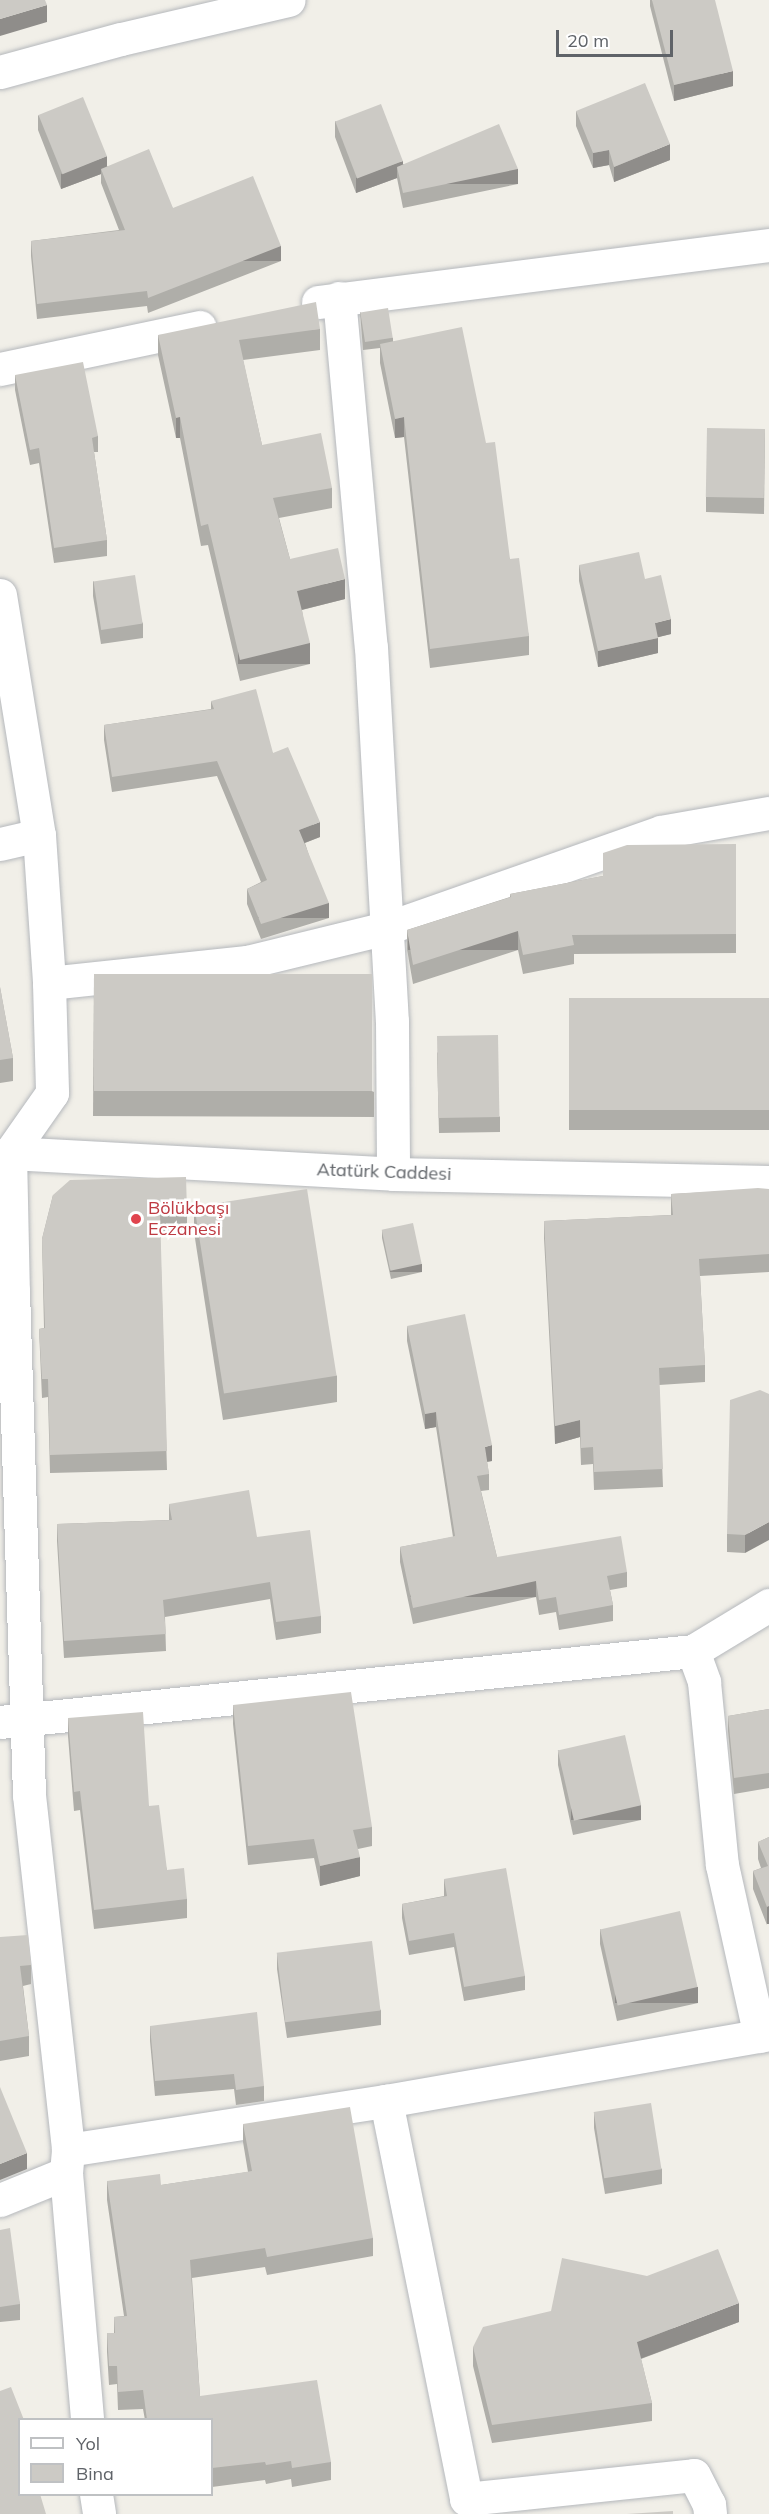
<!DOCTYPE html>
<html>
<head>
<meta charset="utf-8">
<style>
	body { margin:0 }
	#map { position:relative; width:769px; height:2514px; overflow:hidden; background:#f1efe8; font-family:Mulish,sans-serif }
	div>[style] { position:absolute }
	.roads { filter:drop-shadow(0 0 2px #b5b8bc) drop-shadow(0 0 2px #b5b8bc) }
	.street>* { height:33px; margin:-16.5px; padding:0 16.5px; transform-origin:16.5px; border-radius:16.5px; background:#fff }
	.wall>* { inset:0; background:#afaea9; transform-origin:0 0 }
	.shaded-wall>* { inset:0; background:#8f8d8a; transform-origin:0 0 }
	.building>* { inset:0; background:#cccac5; transform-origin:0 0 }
	.dots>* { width:16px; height:16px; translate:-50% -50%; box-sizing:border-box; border:3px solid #fff; border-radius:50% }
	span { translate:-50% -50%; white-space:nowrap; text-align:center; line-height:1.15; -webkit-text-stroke:5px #fff; paint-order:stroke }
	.street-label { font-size:18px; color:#5f6368 }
	.health-label { font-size:18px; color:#be3a42 }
	.left { translate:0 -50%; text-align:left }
	.legend { position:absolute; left:18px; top:2418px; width:195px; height:78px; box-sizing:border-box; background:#fff; border:2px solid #bfc1c3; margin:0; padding:8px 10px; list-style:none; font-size:18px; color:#5f6368 }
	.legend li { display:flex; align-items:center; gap:12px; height:30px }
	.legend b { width:30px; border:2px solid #bfc1c3 }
	.scale { position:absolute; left:556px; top:30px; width:117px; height:27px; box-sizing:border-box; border:3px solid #5f6368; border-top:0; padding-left:8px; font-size:18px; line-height:21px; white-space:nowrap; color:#5f6368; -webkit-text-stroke:4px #fff; paint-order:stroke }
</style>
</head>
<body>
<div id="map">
	<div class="roads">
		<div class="street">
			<i style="left:0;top:72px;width:125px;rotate:-15.3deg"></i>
			<i style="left:121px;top:39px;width:172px;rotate:-13.1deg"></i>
			<i style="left:339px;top:298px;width:350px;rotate:84.8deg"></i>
			<i style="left:371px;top:647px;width:375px;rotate:86.8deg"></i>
			<i style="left:392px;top:1021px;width:153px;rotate:89.6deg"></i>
			<i style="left:318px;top:302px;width:455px;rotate:-7.2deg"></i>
			<i style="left:0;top:369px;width:204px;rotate:-11.9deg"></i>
			<i style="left:0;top:595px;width:243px;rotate:80.8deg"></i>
			<i style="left:39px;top:835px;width:148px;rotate:86.1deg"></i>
			<i style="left:49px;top:983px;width:110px;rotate:88.4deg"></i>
			<i style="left:52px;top:1093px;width:73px;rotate:125deg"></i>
			<i style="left:10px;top:1153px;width:138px;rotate:88.8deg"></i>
			<i style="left:13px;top:1291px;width:504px;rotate:88.18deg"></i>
			<i style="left:29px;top:1795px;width:357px;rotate:83.7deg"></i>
			<i style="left:68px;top:2150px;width:23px;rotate:95deg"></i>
			<i style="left:66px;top:2173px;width:248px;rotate:85.1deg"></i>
			<i style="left:0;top:844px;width:40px;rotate:-13deg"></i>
			<i style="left:49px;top:983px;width:199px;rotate:-6.1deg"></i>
			<i style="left:247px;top:962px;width:144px;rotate:-13.7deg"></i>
			<i style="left:387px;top:928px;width:290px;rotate:-19.3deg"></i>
			<i style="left:661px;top:832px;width:110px;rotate:-10deg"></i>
			<i style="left:0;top:1156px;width:10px;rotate:-17deg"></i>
			<i style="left:10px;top:1153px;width:384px;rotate:3.1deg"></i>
			<i style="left:393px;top:1174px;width:376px;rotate:1.2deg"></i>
			<i style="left:693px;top:1651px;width:33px;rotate:70deg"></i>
			<i style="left:704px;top:1682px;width:184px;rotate:84.4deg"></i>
			<i style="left:722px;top:1865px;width:175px;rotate:77.5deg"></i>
			<i style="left:0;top:1722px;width:697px;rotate:-5.85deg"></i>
			<i style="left:693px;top:1651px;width:89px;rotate:-31.2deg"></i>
			<i style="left:386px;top:2101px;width:406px;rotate:78.6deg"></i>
			<i style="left:466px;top:2499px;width:229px;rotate:-6deg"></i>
			<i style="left:694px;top:2475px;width:33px;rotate:63deg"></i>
			<i style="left:709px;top:2504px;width:10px;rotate:84deg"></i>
			<i style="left:68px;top:2150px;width:322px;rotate:-8.8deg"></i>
			<i style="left:386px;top:2101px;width:389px;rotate:-9.9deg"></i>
			<i style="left:0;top:2200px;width:71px;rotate:-22.2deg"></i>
			<i style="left:96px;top:2494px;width:20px;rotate:81deg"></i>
		</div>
	</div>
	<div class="wall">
		<i style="clip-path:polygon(650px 0,652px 0,733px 86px,674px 101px,650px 6px)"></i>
		<i style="clip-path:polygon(576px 111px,670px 160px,614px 182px,609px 165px,593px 168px,576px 126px)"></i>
		<i style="clip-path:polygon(38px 115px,107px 166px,173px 208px,281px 261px,148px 313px,147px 306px,37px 319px,31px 256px,31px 241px,119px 230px,101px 183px,101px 174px,61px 189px,38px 130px)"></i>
		<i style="clip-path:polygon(335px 121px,403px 164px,518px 184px,403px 208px,397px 178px,356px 193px,335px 137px)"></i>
		<i style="clip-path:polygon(360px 312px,393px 338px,393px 341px,510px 559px,529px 636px,529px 655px,430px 668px,404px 437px,395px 438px,380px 363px,380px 348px,363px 350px)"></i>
		<i style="clip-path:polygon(320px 329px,320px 350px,243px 360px,262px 445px,332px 488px,332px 508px,279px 518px,290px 559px,345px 599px,302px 610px,310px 664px,240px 681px,208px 545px,201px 546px,180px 438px,176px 438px,158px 355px,158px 335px)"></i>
		<i style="clip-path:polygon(15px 375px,98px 436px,98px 452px,94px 452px,107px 540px,107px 556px,54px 563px,39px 463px,30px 465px,15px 390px)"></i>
		<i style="clip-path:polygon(765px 429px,764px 514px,706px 512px,706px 497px)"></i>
		<i style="clip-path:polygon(579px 565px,671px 634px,658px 637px,658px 653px,598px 667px,579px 581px)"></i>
		<i style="clip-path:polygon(93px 581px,143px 623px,143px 638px,101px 644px,93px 596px)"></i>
		<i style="clip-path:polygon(211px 701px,273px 753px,320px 837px,305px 843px,329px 918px,261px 939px,247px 904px,247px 889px,261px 882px,217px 776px,112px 792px,104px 740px,104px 725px,211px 709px)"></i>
		<i style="clip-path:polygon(736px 844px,736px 953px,574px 954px,574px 964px,523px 974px,518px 950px,413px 984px,407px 949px,407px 930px,510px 897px,510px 894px,603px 876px)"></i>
		<i style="clip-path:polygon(94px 974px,374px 1092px,374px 1117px,93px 1116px)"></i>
		<i style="clip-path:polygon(0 987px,13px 1058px,13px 1081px,0 1083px)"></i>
		<i style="left:769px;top:998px;width:132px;height:200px;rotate:90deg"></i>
		<i style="clip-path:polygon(437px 1052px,500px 1117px,500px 1132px,439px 1133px)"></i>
		<i style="clip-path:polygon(769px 1189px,769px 1272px,700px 1276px,705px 1365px,705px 1382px,659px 1385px,663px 1487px,594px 1490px,593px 1464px,581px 1465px,580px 1437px,555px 1444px,544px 1238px,544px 1221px,671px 1215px,671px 1194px)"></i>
		<i style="clip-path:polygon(53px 1195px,187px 1211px,187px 1230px,160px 1232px,167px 1470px,50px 1473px,48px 1397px,42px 1398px,39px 1329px,44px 1328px,42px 1239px)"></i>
		<i style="clip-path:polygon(194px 1207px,337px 1376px,337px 1402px,223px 1420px,194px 1232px)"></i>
		<i style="clip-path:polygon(382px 1230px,422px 1272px,391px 1279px,382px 1238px)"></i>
		<i style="clip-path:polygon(407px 1326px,492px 1461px,487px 1462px,489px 1474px,489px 1490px,481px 1491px,497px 1557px,627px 1572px,627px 1587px,610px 1590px,613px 1605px,613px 1621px,559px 1630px,556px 1612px,539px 1615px,536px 1597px,413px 1624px,400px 1562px,400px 1547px,453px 1537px,436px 1427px,425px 1429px,407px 1341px)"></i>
		<i style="clip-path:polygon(769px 1394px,745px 1553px,727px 1552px,727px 1534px)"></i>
		<i style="clip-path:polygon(169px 1504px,257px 1537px,321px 1616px,321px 1633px,276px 1640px,270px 1599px,165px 1617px,166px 1651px,64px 1658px,57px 1541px,57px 1524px,169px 1520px)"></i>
		<i style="clip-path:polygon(233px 1705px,372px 1827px,372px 1846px,358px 1849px,360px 1876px,320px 1886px,314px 1858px,248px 1865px,233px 1724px)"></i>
		<i style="clip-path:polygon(769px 1709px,769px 1788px,734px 1794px,728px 1731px,728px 1716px)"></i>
		<i style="clip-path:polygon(68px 1718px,149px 1806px,167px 1870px,187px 1899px,187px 1918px,94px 1929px,80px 1810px,74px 1811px,68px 1736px)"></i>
		<i style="clip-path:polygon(558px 1750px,641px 1820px,573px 1835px,558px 1765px)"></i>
		<i style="clip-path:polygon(769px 1837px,767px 1925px,753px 1889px,753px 1871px,761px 1868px,758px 1859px,758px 1842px)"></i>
		<i style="clip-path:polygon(444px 1879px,525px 1976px,525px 1990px,464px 2001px,454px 1947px,409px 1955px,402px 1918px,402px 1904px,444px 1896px)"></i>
		<i style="clip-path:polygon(600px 1929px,698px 2003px,617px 2021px,600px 1944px)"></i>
		<i style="clip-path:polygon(0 1937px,31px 1965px,31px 1984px,23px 1986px,29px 2036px,29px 2056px,0 2061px)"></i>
		<i style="clip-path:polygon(277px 1953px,381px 2010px,381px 2025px,287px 2038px,277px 1969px)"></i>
		<i style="clip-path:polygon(150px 2026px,264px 2086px,264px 2101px,236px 2105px,234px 2089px,155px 2096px,150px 2041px)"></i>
		<i style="clip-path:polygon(594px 2113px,662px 2169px,662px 2184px,605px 2194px,594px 2128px)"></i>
		<i style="clip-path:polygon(243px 2124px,373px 2238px,373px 2256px,267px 2275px,265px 2267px,192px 2278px,200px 2396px,331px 2462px,331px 2480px,292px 2487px,291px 2479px,266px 2484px,265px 2480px,212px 2487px,212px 2420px,145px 2420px,143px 2409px,118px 2410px,117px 2384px,109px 2385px,107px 2352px,107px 2333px,114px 2333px,114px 2317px,124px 2316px,107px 2200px,107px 2181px,161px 2185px,248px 2172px,243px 2142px)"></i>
		<i style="clip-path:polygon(0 2230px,20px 2304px,20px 2320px,0 2322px)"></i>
		<i style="clip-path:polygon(739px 2322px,641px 2359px,652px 2403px,652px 2421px,492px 2443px,473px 2366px,473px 2347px)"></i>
	</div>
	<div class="shaded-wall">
		<i style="clip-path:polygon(47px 5px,47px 22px,0 36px,0 19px)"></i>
		<i style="clip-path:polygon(733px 71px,733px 86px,674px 101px,674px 85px)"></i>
		<i style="clip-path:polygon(670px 144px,670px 160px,614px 182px,614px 167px)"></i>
		<i style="clip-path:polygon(609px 150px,609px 165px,593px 168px,593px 153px)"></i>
		<i style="clip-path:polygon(107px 156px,107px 172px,101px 169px,101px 174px,61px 189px,61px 174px)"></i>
		<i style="clip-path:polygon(403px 161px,403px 176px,397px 167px,397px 178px,356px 193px,356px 178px)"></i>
		<i style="left:518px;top:169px;width:15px;height:117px;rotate:90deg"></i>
		<i style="left:281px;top:246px;width:15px;height:143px;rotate:90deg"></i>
		<i style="left:180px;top:417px;width:21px;height:4px;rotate:90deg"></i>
		<i style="clip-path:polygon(404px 417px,404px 437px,395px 438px,395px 419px)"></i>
		<i style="clip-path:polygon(345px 579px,345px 599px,297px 611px,297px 591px)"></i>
		<i style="clip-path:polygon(671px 619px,671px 634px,655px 638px,655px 623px)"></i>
		<i style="clip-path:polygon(658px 638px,658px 653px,598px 667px,598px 651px)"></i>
		<i style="left:310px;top:643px;width:21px;height:72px;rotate:90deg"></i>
		<i style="clip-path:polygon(320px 822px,320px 837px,299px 845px,299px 830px)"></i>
		<i style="left:329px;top:903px;width:15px;height:71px;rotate:90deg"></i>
		<i style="left:518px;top:931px;width:19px;height:110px;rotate:90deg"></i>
		<i style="left:422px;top:1264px;width:8px;height:32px;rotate:90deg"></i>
		<i style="clip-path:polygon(436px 1412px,436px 1427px,425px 1429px,425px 1414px)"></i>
		<i style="clip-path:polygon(580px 1420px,580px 1437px,555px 1444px,555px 1426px)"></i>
		<i style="clip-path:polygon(492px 1445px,492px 1461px,485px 1462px,485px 1447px)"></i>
		<i style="clip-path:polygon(769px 1522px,769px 1540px,745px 1553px,745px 1535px)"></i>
		<i style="left:536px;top:1581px;width:16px;height:126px;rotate:90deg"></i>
		<i style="left:641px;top:1805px;width:15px;height:70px;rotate:90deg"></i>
		<i style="clip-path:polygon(360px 1857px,360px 1876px,320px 1886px,320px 1866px)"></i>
		<i style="left:769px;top:1906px;width:18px;height:2px;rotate:90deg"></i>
		<i style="left:698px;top:1987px;width:16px;height:83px;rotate:90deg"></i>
		<i style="clip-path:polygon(27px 2153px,27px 2169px,0 2180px,0 2164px)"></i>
		<i style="clip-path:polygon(739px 2303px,739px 2322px,637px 2360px,637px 2342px)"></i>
	</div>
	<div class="building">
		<i style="clip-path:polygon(0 0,45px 0,47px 5px,0 19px)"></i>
		<i style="clip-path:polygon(652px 0,715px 0,733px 71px,674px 85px)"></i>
		<i style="clip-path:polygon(645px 83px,670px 144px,614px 167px,609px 150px,593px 153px,576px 111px)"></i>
		<i style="left:83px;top:97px;width:64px;height:48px;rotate:68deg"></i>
		<i style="left:381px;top:104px;width:61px;height:49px;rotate:69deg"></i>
		<i style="clip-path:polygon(499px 124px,518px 169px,403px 193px,397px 167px)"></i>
		<i style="clip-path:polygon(149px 149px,173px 208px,253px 176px,281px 246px,148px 298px,147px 291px,37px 304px,31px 241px,125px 230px,101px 169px)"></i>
		<i style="clip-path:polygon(316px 302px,320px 329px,239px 340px,262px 445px,321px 433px,332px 488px,273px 498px,290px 559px,338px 548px,345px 579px,297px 591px,310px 643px,240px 660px,208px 524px,201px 526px,180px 417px,176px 418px,158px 335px)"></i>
		<i style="left:388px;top:308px;width:30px;height:28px;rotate:81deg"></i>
		<i style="clip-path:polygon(462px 327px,486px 443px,495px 442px,510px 559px,519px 558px,529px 636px,430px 649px,404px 417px,395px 419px,380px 344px)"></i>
		<i style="clip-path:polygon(83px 362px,98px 436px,92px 438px,107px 540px,54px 548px,39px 448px,30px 450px,15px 375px)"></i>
		<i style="left:707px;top:428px;width:58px;height:69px;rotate:1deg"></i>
		<i style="clip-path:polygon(639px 552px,645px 579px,661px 575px,671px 619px,655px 623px,658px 638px,598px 651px,579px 565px)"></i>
		<i style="left:135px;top:575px;width:49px;height:42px;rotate:81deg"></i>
		<i style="clip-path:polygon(256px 689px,273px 753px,288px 747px,320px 822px,299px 830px,329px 903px,261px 924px,247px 889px,267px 880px,217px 761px,112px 777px,104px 725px,214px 709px,211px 701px)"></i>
		<i style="clip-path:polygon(736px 844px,736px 934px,572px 935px,574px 945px,523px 955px,518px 931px,413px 965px,407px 930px,511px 897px,510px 894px,603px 876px,603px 853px,627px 845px)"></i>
		<i style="left:94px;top:974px;width:278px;height:117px"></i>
		<i style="clip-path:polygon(0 987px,13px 1058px,0 1060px)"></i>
		<i style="left:769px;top:998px;width:112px;height:200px;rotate:90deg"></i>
		<i style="left:498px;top:1035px;width:82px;height:61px;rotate:89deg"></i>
		<i style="clip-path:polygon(186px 1177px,187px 1211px,160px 1214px,167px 1451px,50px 1455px,48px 1379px,42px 1379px,39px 1329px,45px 1328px,42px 1239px,53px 1195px,70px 1180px)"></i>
		<i style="clip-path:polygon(758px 1188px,769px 1189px,769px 1254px,699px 1259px,705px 1365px,659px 1368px,663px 1469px,594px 1472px,593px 1447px,581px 1448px,580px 1420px,555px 1426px,544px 1221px,673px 1215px,671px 1194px)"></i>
		<i style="left:307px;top:1189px;width:189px;height:114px;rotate:81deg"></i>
		<i style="left:413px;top:1223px;width:42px;height:32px;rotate:78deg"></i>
		<i style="clip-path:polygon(465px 1314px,492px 1445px,485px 1447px,489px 1474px,477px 1476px,497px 1557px,621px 1536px,627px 1572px,607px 1576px,613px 1605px,559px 1615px,556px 1597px,539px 1600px,536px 1581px,413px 1608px,400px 1547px,455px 1536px,436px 1412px,425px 1414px,407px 1326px)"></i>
		<i style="clip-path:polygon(760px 1390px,769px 1394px,769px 1522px,745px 1535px,727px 1534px,730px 1400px)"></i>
		<i style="clip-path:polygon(249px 1490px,257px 1537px,310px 1530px,321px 1616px,276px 1622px,270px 1582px,163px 1600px,166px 1634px,64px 1641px,57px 1524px,172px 1520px,169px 1504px)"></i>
		<i style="clip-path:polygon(351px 1692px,372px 1827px,353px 1830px,360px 1857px,320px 1866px,314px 1839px,248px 1846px,233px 1705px)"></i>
		<i style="clip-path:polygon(769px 1709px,769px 1773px,734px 1778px,728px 1716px)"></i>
		<i style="clip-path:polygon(143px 1712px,149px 1806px,159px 1805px,167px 1870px,184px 1868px,187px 1899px,94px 1910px,80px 1791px,74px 1792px,68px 1718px)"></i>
		<i style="left:625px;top:1735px;width:72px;height:69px;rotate:77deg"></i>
		<i style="clip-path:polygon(769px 1837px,769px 1906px,767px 1907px,753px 1871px,768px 1866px,758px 1842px)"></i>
		<i style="clip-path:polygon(506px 1868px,525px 1976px,464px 1987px,454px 1933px,409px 1941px,402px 1904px,447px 1896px,444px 1879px)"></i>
		<i style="left:680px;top:1911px;width:78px;height:82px;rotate:77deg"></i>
		<i style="clip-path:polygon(28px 1935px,31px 1965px,20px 1966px,29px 2036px,0 2041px,0 1937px)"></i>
		<i style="left:372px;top:1941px;width:70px;height:96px;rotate:83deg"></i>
		<i style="clip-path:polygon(257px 2012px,264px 2086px,236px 2090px,234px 2074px,155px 2081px,150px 2026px)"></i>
		<i style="clip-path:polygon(0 2087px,27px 2153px,0 2164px)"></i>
		<i style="left:651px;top:2103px;width:67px;height:58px;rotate:81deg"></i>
		<i style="clip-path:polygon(350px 2107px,373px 2238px,267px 2257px,265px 2248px,190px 2260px,200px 2396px,317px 2380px,331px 2462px,292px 2468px,291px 2461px,266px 2465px,265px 2462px,212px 2468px,212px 2420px,147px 2420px,143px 2390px,118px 2392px,117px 2366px,109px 2366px,107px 2333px,115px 2333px,114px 2317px,127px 2316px,107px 2181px,160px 2174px,161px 2185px,252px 2171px,243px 2124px)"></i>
		<i style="clip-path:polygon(10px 2228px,20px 2304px,0 2307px,0 2230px)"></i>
		<i style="clip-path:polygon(718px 2249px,739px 2303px,637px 2342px,652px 2403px,492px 2425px,473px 2347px,483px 2327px,551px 2311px,562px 2258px,647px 2276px)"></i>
		<i style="clip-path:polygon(11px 2387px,24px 2420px,20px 2420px,20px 2494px,40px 2494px,46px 2514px,0 2514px,0 2391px)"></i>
		<i style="clip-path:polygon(673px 2511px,673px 2514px,627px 2514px)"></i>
	</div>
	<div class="dots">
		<i style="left:136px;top:1219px;background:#e0444e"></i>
	</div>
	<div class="street-label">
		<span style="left:384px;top:1172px;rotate:2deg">Atatürk Caddesi</span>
	</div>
	<div class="health-label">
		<span class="left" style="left:148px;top:1219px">Bölükbaşı<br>Eczanesi</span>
	</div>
	<ul class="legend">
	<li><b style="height:8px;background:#fff"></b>Yol</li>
	<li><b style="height:16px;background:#cccac5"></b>Bina</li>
	</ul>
	<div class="scale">20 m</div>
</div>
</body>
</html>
